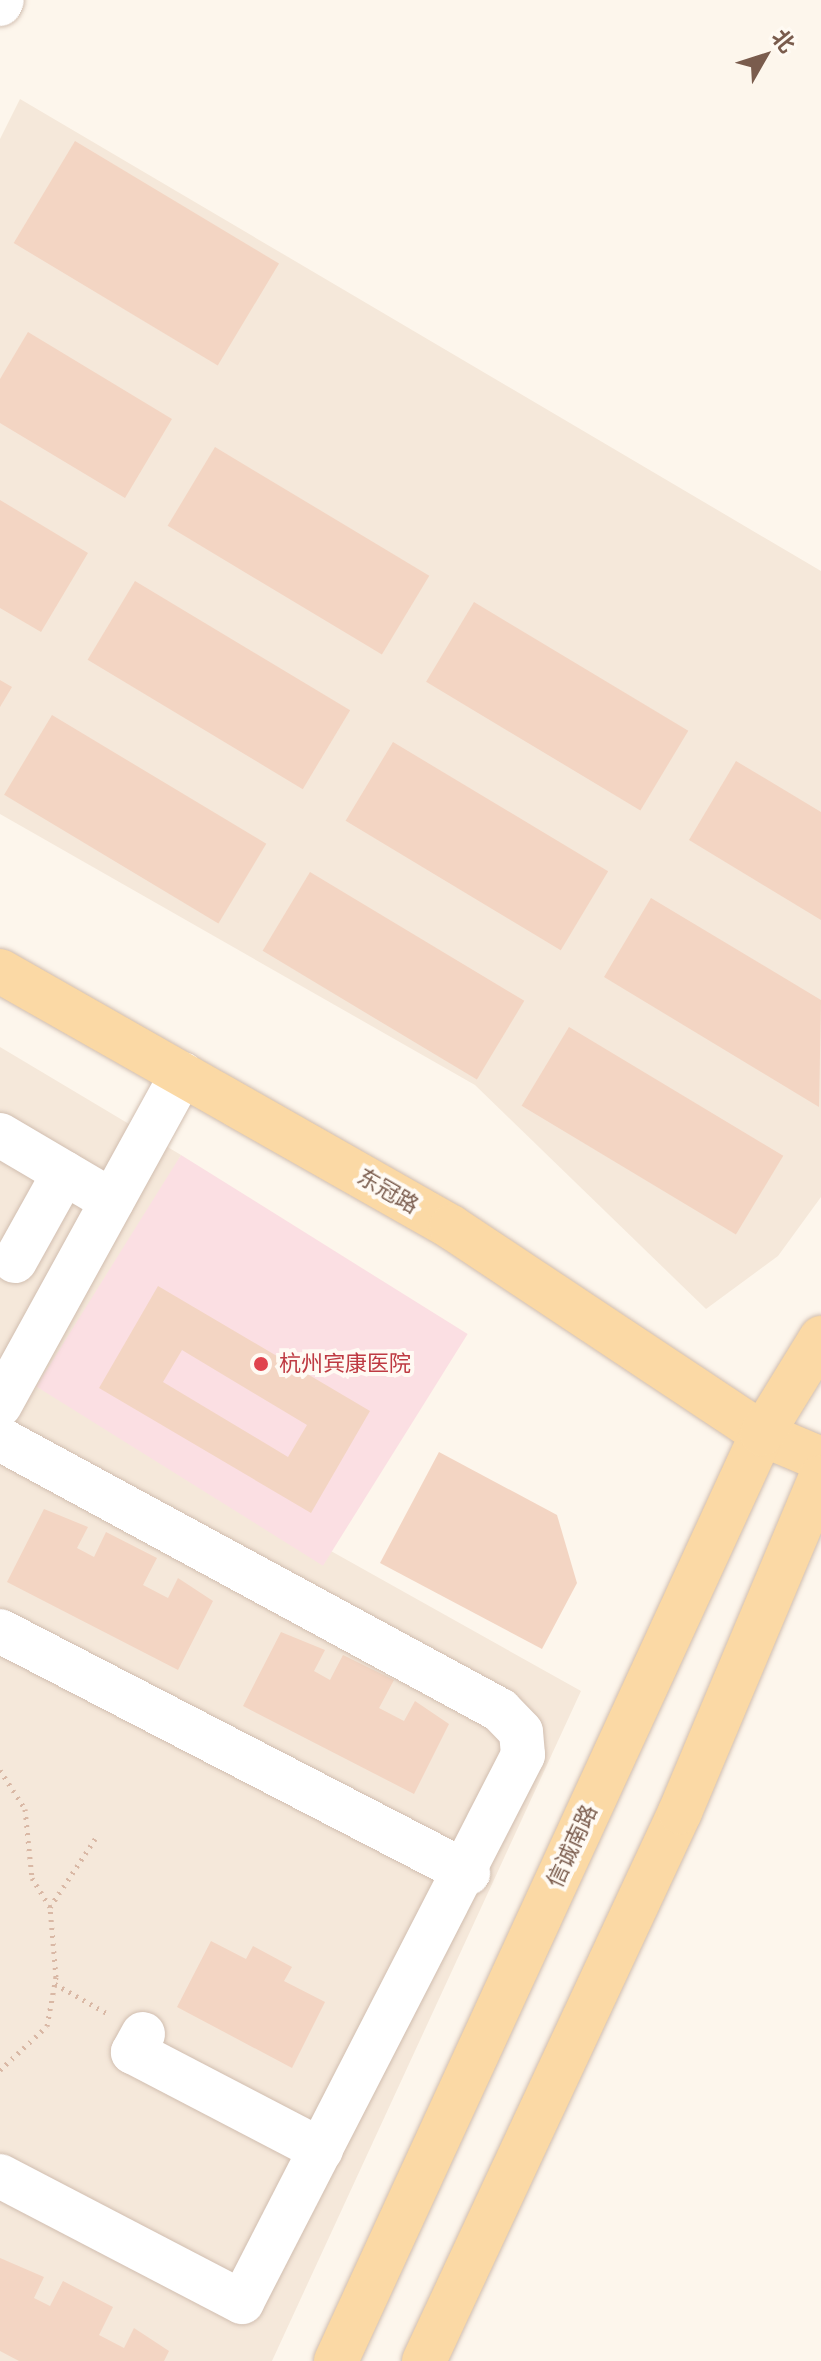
<!DOCTYPE html>
<html>
<head>
<meta charset="utf-8">
<style>
	body { margin:0 }
	#map { position:relative; width:821px; height:2361px; overflow:hidden; background:#fdf6ec; font-family:"Archivo Narrow","Noto Sans SC",sans-serif }
	div>[style] { position:absolute }
	.residential>* { inset:0; background:#f5e8da }
	.medical>* { inset:0; background:#fbdfe3; transform-origin:0 0 }
	.building>* { inset:0; background:#f3d5c3; transform-origin:0 0 }
	.path>* { height:5px; margin-top:-2.5px; transform-origin:0; background:repeating-linear-gradient(90deg,#d9b8a5 0 2px,transparent 0 8px) }
	.roads { filter:drop-shadow(0 0 2px #d1beb0) drop-shadow(0 0 2px #d1beb0) }
	.minor>* { height:44px; margin:-22px; padding:0 22px; transform-origin:22px; border-radius:22px; background:#fff }
	.major>* { height:44px; margin:-22px; padding:0 22px; transform-origin:22px; border-radius:22px; background:#fbd9a5 }
	.dots>* { width:22px; height:22px; translate:-50% -50%; box-sizing:border-box; border:4px solid #fffaf3; border-radius:50% }
	span { translate:-50% -50%; white-space:nowrap; text-align:center; line-height:1.15; -webkit-text-stroke:8px #fffaf3; paint-order:stroke }
	.street-label { font-size:22px; color:#7a5c4d }
	.health-label { font-size:22px; color:#be3a42 }
	.left { translate:0 -50%; text-align:left }
	.north { position:absolute; left:725px; top:16px; width:80px; height:80px; -webkit-text-stroke:6px #fffaf3; paint-order:stroke; rotate:51deg; font-size:22px; font-weight:700; line-height:32px; text-align:center; color:#7a5c4d }
	.north::after { content:''; display:block; margin:auto; width:28px; height:36px; background:#7a5c4d; clip-path:polygon(50% 0,100% 100%,50% 72%,0 100%) }
</style>
</head>
<body>
<div id="map">
	<div class="residential">
		<i style="clip-path:polygon(20px 99px,821px 571px,821px 1197px,778px 1256px,706px 1309px,475px 1085px,0 814px,0 139px)"></i>
		<i style="clip-path:polygon(0 1047px,181px 1155px,54px 1396px,581px 1691px,272px 2361px,0 2361px)"></i>
	</div>
	<div class="medical">
		<i style="left:181px;top:1155px;width:338px;height:273px;rotate:32deg"></i>
	</div>
	<div class="building">
		<i style="left:75px;top:141px;width:238px;height:119px;rotate:31deg"></i>
		<i style="clip-path:polygon(28px 332px,172px 419px,125px 498px,0 423px,0 379px)"></i>
		<i style="left:215px;top:447px;width:250px;height:92px;rotate:31deg"></i>
		<i style="clip-path:polygon(0 500px,88px 553px,41px 632px,0 608px)"></i>
		<i style="left:135px;top:581px;width:251px;height:92px;rotate:31deg"></i>
		<i style="left:474px;top:602px;width:250px;height:93px;rotate:31deg"></i>
		<i style="clip-path:polygon(0 680px,12px 687px,0 707px)"></i>
		<i style="left:52px;top:715px;width:250px;height:93px;rotate:31deg"></i>
		<i style="left:393px;top:742px;width:251px;height:92px;rotate:31deg"></i>
		<i style="clip-path:polygon(736px 761px,821px 812px,821px 920px,689px 840px)"></i>
		<i style="left:310px;top:872px;width:250px;height:92px;rotate:31deg"></i>
		<i style="clip-path:polygon(651px 898px,821px 1000px,819px 1107px,604px 977px)"></i>
		<i style="left:569px;top:1027px;width:250px;height:92px;rotate:31deg"></i>
		<i style="clip-path:polygon(evenodd,158px 1286px,370px 1411px,311px 1513px,99px 1388px,158px 1286px,182px 1350px,307px 1425px,288px 1457px,163px 1382px,182px 1350px)"></i>
		<i style="clip-path:polygon(439px 1452px,557px 1515px,577px 1583px,542px 1649px,380px 1563px)"></i>
		<i style="clip-path:polygon(44px 1509px,88px 1527px,77px 1548px,94px 1557px,106px 1532px,157px 1558px,143px 1585px,168px 1598px,178px 1578px,213px 1601px,178px 1670px,7px 1582px)"></i>
		<i style="clip-path:polygon(281px 1632px,325px 1650px,314px 1671px,330px 1680px,343px 1655px,394px 1680px,379px 1708px,404px 1721px,415px 1701px,449px 1724px,414px 1794px,243px 1706px)"></i>
		<i style="clip-path:polygon(211px 1941px,246px 1959px,253px 1946px,292px 1967px,284px 1981px,325px 2002px,292px 2068px,177px 2007px)"></i>
		<i style="clip-path:polygon(0 2258px,44px 2277px,34px 2298px,50px 2306px,63px 2281px,113px 2307px,99px 2335px,124px 2348px,134px 2328px,169px 2351px,164px 2361px,19px 2361px,0 2351px)"></i>
	</div>
	<div class="path">
		<i style="left:0;top:1770px;width:46px;rotate:57.3deg"></i>
		<i style="left:25px;top:1809px;width:69px;rotate:84.2deg"></i>
		<i style="left:32px;top:1878px;width:34px;rotate:58deg"></i>
		<i style="left:55px;top:1984px;width:63px;rotate:29.4deg"></i>
		<i style="left:0;top:2070px;width:64px;rotate:-43.1deg"></i>
		<i style="left:47px;top:2026px;width:50px;rotate:-79.6deg"></i>
		<i style="left:56px;top:1977px;width:70px;rotate:-94.9deg"></i>
		<i style="left:50px;top:1907px;width:82px;rotate:-56.5deg"></i>
	</div>
	<div class="roads">
		<div class="minor">
			<i style="left:0;top:4px;width:4px;rotate:-63deg"></i>
			<i style="left:0;top:1135px;width:130px;rotate:30.5deg"></i>
			<i style="left:15px;top:1261px;width:101px;rotate:-60.9deg"></i>
			<i style="left:0;top:1405px;width:378px;rotate:-61.2deg"></i>
			<i style="left:0;top:1439px;width:569px;rotate:28.46deg"></i>
			<i style="left:500px;top:1710px;width:30px;rotate:46deg"></i>
			<i style="left:521px;top:1732px;width:23px;rotate:85deg"></i>
			<i style="left:523px;top:1755px;width:615px;rotate:117.19deg"></i>
			<i style="left:242px;top:2302px;width:273px;rotate:-152.5deg"></i>
			<i style="left:0;top:1631px;width:527px;rotate:27.34deg"></i>
			<i style="left:143px;top:2034px;width:21px;rotate:119deg"></i>
			<i style="left:133px;top:2052px;width:212px;rotate:27.5deg"></i>
		</div>
		<div class="major">
			<i style="left:0;top:971px;width:519px;rotate:29.58deg"></i>
			<i style="left:451px;top:1227px;width:374px;rotate:33.6deg"></i>
			<i style="left:762px;top:1434px;width:64px;rotate:23deg"></i>
			<i style="left:336px;top:2361px;width:1020px;rotate:-65.32deg"></i>
			<i style="left:762px;top:1434px;width:113px;rotate:-58.4deg"></i>
			<i style="left:424px;top:2361px;width:606px;rotate:-65deg"></i>
			<i style="left:680px;top:1812px;width:363px;rotate:-67.2deg"></i>
		</div>
	</div>
	<div class="dots">
		<i style="left:261px;top:1364px;background:#e0444e"></i>
	</div>
	<div class="street-label">
		<span style="left:388px;top:1191px;rotate:30deg">东冠路</span>
		<span style="left:572px;top:1846px;rotate:-65deg">信诚南路</span>
	</div>
	<div class="health-label">
		<span class="left" style="left:279px;top:1364px">杭州宾康医院</span>
	</div>
	<div class="north">北</div>
</div>
</body>
</html>
